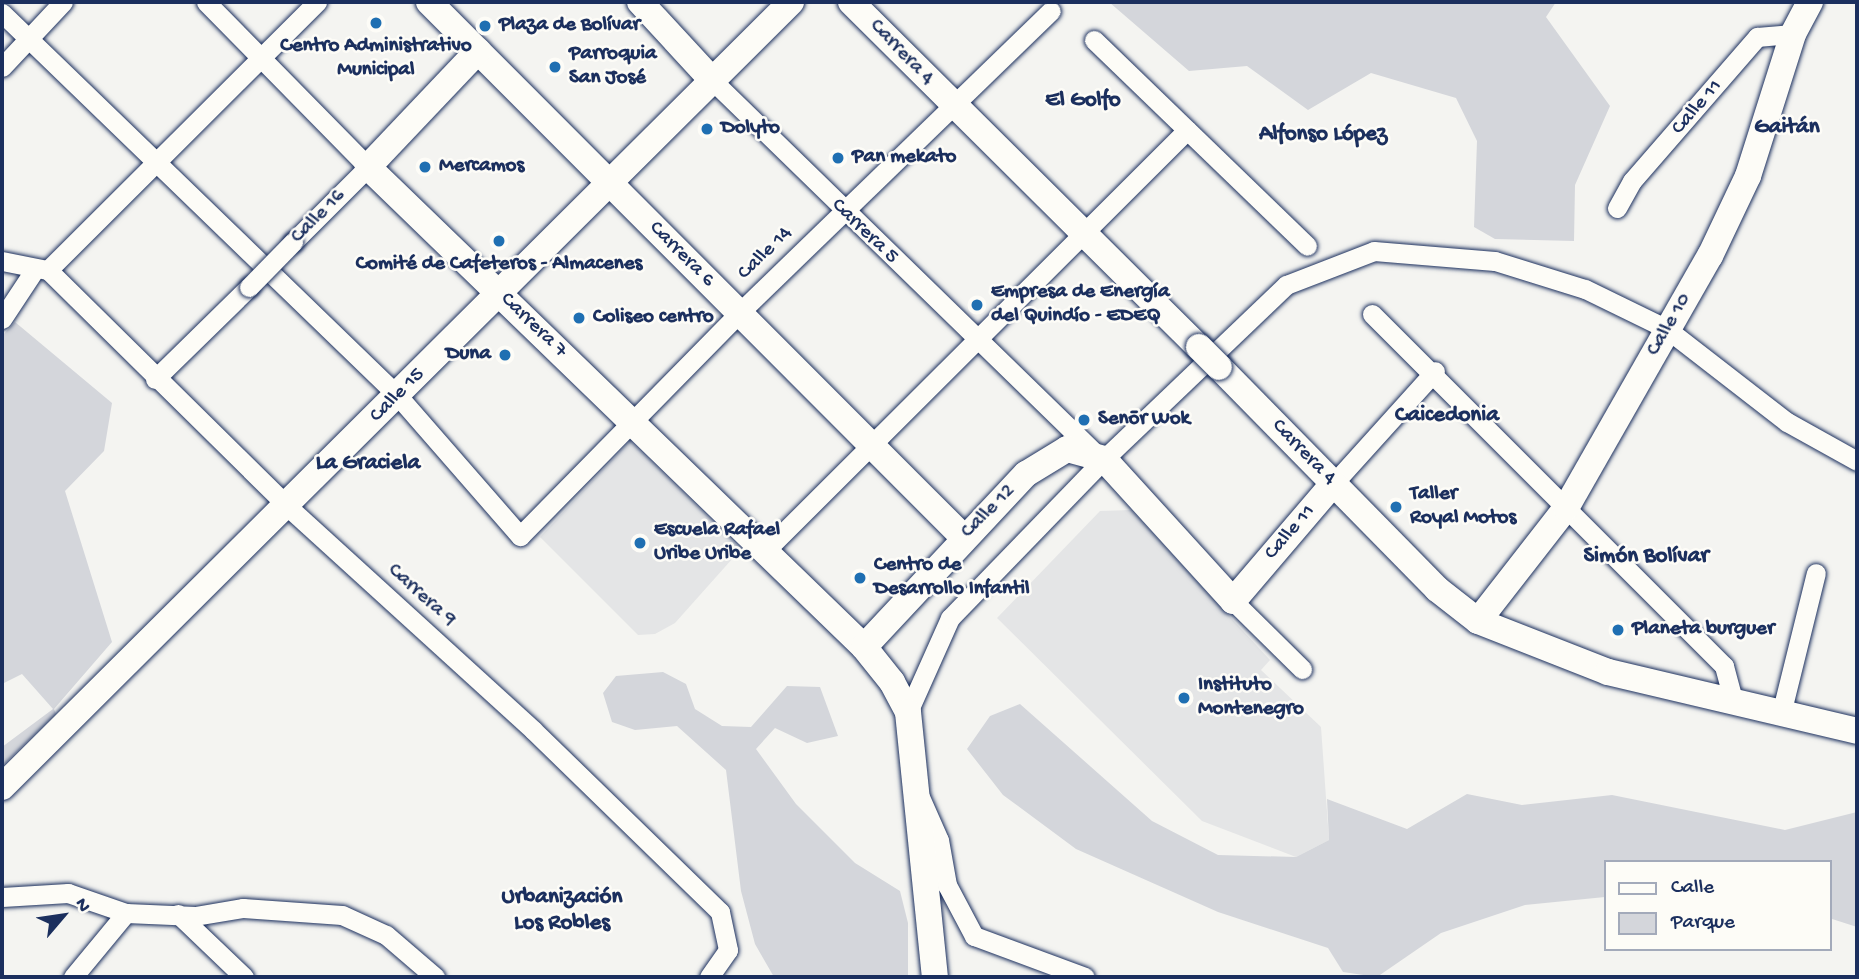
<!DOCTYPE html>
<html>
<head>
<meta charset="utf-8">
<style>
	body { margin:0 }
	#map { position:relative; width:1859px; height:979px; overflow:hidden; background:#f4f4f1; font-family:"Gochi Hand",sans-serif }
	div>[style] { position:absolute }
	.built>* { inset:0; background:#e4e5e6 }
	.green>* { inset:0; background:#d4d6db }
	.roads { filter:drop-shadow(0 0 2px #1b2f5e) drop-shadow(0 0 2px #1b2f5e) }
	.street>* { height:19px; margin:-9.5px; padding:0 9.5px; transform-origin:9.5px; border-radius:9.5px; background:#fdfcf7 }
	.secondary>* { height:26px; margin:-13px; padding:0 13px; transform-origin:13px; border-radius:13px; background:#fdfcf7 }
	.bridges { filter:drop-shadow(0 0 2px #1b2f5e) drop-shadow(0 0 2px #1b2f5e) }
	.street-bridge>* { height:19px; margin:-9.5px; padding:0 9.5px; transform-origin:9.5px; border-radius:9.5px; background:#fdfcf7 }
	.secondary-bridge>* { height:26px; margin:-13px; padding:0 13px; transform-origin:13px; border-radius:13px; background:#fdfcf7 }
	.dots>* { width:19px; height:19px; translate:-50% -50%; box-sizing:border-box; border:4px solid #fdfcf7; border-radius:50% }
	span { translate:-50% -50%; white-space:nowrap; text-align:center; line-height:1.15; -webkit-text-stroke:5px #fdfcf7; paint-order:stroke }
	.poi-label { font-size:21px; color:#1b2f5e; font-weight:700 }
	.left { translate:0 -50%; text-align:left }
	.right { translate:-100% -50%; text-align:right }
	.street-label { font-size:21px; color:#1b2f5e }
	.neighbourhood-label { font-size:23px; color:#1b2f5e; font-weight:700 }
	.frame { position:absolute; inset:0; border:4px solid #1b2f5e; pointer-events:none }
	.legend { position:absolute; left:1604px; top:860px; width:228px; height:91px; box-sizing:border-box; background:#fdfcf7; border:2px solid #a3aaba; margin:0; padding:9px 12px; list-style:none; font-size:21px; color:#1b2f5e }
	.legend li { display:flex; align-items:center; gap:14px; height:35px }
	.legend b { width:35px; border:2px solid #a3aaba }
	.north { position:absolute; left:28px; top:881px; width:70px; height:70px; -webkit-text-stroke:5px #fdfcf7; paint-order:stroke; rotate:61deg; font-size:19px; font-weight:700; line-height:28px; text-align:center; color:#1b2f5e }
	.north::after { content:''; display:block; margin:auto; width:24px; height:32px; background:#1b2f5e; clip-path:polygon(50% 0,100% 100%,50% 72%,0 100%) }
</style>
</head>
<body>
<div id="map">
	<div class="built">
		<i style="clip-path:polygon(630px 441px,741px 549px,675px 623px,655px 634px,638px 635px,540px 537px)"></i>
		<i style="clip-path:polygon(1131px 510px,1270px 660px,1261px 670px,1321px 727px,1329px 840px,1296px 857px,1202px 821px,997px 618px,1100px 511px)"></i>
	</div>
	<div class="green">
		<i style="clip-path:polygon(1109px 2px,1556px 2px,1546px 17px,1610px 106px,1575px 185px,1574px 241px,1495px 239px,1474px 227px,1477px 141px,1456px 98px,1371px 73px,1308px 110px,1247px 66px,1189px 71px)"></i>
		<i style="clip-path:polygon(15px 322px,112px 403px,104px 451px,65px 491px,112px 642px,54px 709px,56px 714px,2px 766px,2px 747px,53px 709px,22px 674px,2px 684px,2px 336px)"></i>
		<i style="clip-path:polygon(663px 672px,686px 684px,695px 709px,722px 726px,751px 727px,787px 686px,820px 687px,838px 736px,807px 743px,775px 728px,756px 749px,796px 804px,855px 863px,900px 891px,908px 923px,908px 977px,774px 977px,755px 944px,741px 891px,726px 770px,677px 726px,635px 730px,612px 722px,603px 693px,616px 676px)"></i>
		<i style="clip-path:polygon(1020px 704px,1152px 821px,1218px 855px,1296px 857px,1329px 840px,1327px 799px,1407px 829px,1467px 794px,1522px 805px,1612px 795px,1785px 830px,1857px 812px,1857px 927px,1829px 918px,1829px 862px,1605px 862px,1605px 897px,1525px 905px,1441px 933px,1377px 977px,1343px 972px,1328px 948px,1218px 912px,1076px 849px,1003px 795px,967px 749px,990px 716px)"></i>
	</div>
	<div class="roads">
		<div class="street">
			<i style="left:206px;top:2px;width:231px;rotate:45.5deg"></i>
			<i style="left:368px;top:167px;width:106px;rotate:135deg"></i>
			<i style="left:2px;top:13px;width:551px;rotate:44.04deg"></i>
			<i style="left:398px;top:396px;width:186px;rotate:48.9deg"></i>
			<i style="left:520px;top:536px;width:313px;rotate:-45.5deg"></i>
			<i style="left:739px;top:313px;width:434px;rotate:-44.1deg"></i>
			<i style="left:1094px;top:40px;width:296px;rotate:44deg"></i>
			<i style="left:2px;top:67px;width:89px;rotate:-46.8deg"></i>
			<i style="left:713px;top:81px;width:535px;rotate:44.24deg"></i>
			<i style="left:1617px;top:208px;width:31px;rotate:-61deg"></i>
			<i style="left:1632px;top:181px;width:191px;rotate:-49deg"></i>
			<i style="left:1757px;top:37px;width:36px;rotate:-5deg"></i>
			<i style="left:2px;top:261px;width:46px;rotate:11.3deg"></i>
			<i style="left:48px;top:270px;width:334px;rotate:44.6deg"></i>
			<i style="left:286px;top:505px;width:334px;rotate:42.3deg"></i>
			<i style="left:533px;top:730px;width:261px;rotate:44.2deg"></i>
			<i style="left:720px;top:912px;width:39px;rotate:78deg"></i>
			<i style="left:728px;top:950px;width:33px;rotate:125deg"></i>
			<i style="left:48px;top:270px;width:380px;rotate:-44.9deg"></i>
			<i style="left:1372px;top:314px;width:498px;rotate:45deg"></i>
			<i style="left:1724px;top:666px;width:34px;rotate:75deg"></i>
			<i style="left:2px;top:319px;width:60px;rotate:-56.6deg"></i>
			<i style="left:155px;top:379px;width:132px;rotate:-44.4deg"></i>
			<i style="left:1333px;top:484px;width:152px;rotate:-47.9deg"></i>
			<i style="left:763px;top:553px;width:599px;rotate:-44.93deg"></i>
			<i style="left:1233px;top:601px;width:97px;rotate:44.6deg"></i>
			<i style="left:908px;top:712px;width:103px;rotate:-65.9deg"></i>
			<i style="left:950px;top:618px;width:221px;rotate:-45.9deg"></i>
			<i style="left:1104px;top:459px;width:252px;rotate:-43.7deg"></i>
			<i style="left:1286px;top:285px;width:94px;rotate:-21.1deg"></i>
			<i style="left:1374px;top:251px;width:121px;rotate:4.7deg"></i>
			<i style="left:1495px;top:261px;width:94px;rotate:17.3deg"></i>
			<i style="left:1585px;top:289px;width:91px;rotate:26deg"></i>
			<i style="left:1667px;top:329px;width:152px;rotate:37.8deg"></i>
			<i style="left:1787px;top:422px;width:80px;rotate:29.1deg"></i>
			<i style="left:1781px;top:714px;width:145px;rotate:-76.1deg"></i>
			<i style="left:920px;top:797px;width:47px;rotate:66.2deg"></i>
			<i style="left:939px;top:840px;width:46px;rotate:79.9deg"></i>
			<i style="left:947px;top:885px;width:58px;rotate:62.1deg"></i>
			<i style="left:974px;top:936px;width:118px;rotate:20.3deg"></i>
			<i style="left:2px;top:897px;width:66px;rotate:-3.5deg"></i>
			<i style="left:68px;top:893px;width:61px;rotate:19deg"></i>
			<i style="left:126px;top:913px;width:69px;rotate:2.5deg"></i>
			<i style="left:195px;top:916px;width:49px;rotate:-9.5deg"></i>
			<i style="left:243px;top:908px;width:99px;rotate:4deg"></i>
			<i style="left:342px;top:915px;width:48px;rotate:24.4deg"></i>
			<i style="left:386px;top:935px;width:65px;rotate:40.6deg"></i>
			<i style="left:178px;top:914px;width:91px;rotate:43.7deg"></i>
			<i style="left:73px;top:977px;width:83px;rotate:-50.4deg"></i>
		</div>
		<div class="secondary">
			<i style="left:429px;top:2px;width:756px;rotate:45.05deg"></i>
			<i style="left:640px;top:2px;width:108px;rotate:47.3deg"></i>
			<i style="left:851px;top:2px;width:490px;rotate:44.8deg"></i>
			<i style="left:478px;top:51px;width:160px;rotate:133.5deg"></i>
			<i style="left:368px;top:167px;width:690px;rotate:44.06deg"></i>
			<i style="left:864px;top:647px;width:45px;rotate:51.3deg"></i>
			<i style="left:892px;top:682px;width:34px;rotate:62deg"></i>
			<i style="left:908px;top:712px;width:266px;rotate:84.2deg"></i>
			<i style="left:1219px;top:367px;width:311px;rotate:45.5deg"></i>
			<i style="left:1437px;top:589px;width:52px;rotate:38deg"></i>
			<i style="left:1478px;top:621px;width:140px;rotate:21.4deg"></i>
			<i style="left:1608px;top:672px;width:256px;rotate:13.3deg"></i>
			<i style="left:1478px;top:621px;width:143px;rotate:-52.1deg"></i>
			<i style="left:1566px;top:508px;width:290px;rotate:-60.3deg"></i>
			<i style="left:1710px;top:256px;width:89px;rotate:-64.6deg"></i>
			<i style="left:1748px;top:176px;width:149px;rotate:-72.4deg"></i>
			<i style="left:1793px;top:34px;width:36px;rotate:-62deg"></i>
			<i style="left:864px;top:647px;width:237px;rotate:-46.9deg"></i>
			<i style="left:1026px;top:474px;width:48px;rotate:-31.4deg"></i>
			<i style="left:1067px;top:449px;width:38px;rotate:15deg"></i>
			<i style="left:1104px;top:459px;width:192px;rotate:47.7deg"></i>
			<i style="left:1233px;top:601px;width:154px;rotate:-49.5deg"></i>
			<i style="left:2px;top:787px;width:1113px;rotate:-44.85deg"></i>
		</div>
	</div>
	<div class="bridges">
		<div class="street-bridge">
			<i style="left:249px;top:287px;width:63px;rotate:-45.6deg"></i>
		</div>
		<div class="secondary-bridge">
			<i style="left:1199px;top:347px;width:28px;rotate:45deg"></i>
		</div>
	</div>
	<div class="dots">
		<i style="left:376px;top:23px;background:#1f6fb2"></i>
		<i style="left:485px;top:26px;background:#1f6fb2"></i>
		<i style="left:555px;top:67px;background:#1f6fb2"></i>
		<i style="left:707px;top:129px;background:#1f6fb2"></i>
		<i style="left:838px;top:158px;background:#1f6fb2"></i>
		<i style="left:425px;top:167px;background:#1f6fb2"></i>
		<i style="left:499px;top:241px;background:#1f6fb2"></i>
		<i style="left:977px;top:305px;background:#1f6fb2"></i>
		<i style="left:579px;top:318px;background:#1f6fb2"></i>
		<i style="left:505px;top:355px;background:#1f6fb2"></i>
		<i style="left:1084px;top:420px;background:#1f6fb2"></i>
		<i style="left:1396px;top:507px;background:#1f6fb2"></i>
		<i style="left:640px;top:543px;background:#1f6fb2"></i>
		<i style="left:860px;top:578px;background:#1f6fb2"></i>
		<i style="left:1618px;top:630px;background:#1f6fb2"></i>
		<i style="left:1184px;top:698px;background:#1f6fb2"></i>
	</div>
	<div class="poi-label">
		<span class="left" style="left:499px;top:26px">Plaza de Bolívar</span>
		<span style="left:376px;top:59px">Centro Administrativo<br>Municipal</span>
		<span class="left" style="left:569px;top:67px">Parroquia<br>San José</span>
		<span class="left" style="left:721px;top:129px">Dolyto</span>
		<span class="left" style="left:852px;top:158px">Pan mekato</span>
		<span class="left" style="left:439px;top:167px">Mercamos</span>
		<span style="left:499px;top:265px">Comité de Cafeteros - Almacenes</span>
		<span class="left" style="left:991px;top:305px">Empresa de Energía<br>del Quindío - EDEQ</span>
		<span class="left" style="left:593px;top:318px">Coliseo centro</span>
		<span class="right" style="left:491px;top:355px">Duna</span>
		<span class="left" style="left:1098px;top:420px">Senõr Wok</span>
		<span class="left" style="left:1410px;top:507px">Taller<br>Royal Motos</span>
		<span class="left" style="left:654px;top:543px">Escuela Rafael<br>Uribe Uribe</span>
		<span class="left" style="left:874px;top:578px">Centro de<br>Desarrollo Infantil</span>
		<span class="left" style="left:1632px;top:630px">Planeta burguer</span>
		<span class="left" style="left:1198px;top:698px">Instituto<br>Montenegro</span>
	</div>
	<div class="street-label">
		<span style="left:901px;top:53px;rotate:46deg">Carrera 4</span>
		<span style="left:1698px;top:108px;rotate:-49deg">Calle 11</span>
		<span style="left:319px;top:217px;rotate:-45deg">Calle 16</span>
		<span style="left:864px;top:232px;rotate:44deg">Carrera 5</span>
		<span style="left:766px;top:254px;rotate:-44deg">Calle 14</span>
		<span style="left:681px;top:255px;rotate:45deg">Carrera 6</span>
		<span style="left:1670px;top:325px;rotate:-60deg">Calle 10</span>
		<span style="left:533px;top:326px;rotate:44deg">Carrera 7</span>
		<span style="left:398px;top:396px;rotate:-45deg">Calle 15</span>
		<span style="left:1303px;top:453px;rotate:46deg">Carrera 4</span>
		<span style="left:989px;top:512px;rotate:-45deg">Calle 12</span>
		<span style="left:1291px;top:533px;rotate:-49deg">Calle 11</span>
		<span style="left:421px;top:596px;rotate:42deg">Carrera 9</span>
	</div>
	<div class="neighbourhood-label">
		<span style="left:1083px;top:101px">El Golfo</span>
		<span style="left:1787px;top:128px">Gaitán</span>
		<span style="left:1323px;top:135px">Alfonso López</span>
		<span style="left:1447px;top:416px">Caicedonia</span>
		<span style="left:368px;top:464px">La Graciela</span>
		<span style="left:1646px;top:557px">Simón Bolívar</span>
		<span style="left:562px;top:911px">Urbanización<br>Los Robles</span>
	</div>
	<div class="frame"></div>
	<ul class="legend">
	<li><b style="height:9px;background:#fdfcf7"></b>Calle</li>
	<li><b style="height:19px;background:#d4d6db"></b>Parque</li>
	</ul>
	<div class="north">N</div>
</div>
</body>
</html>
